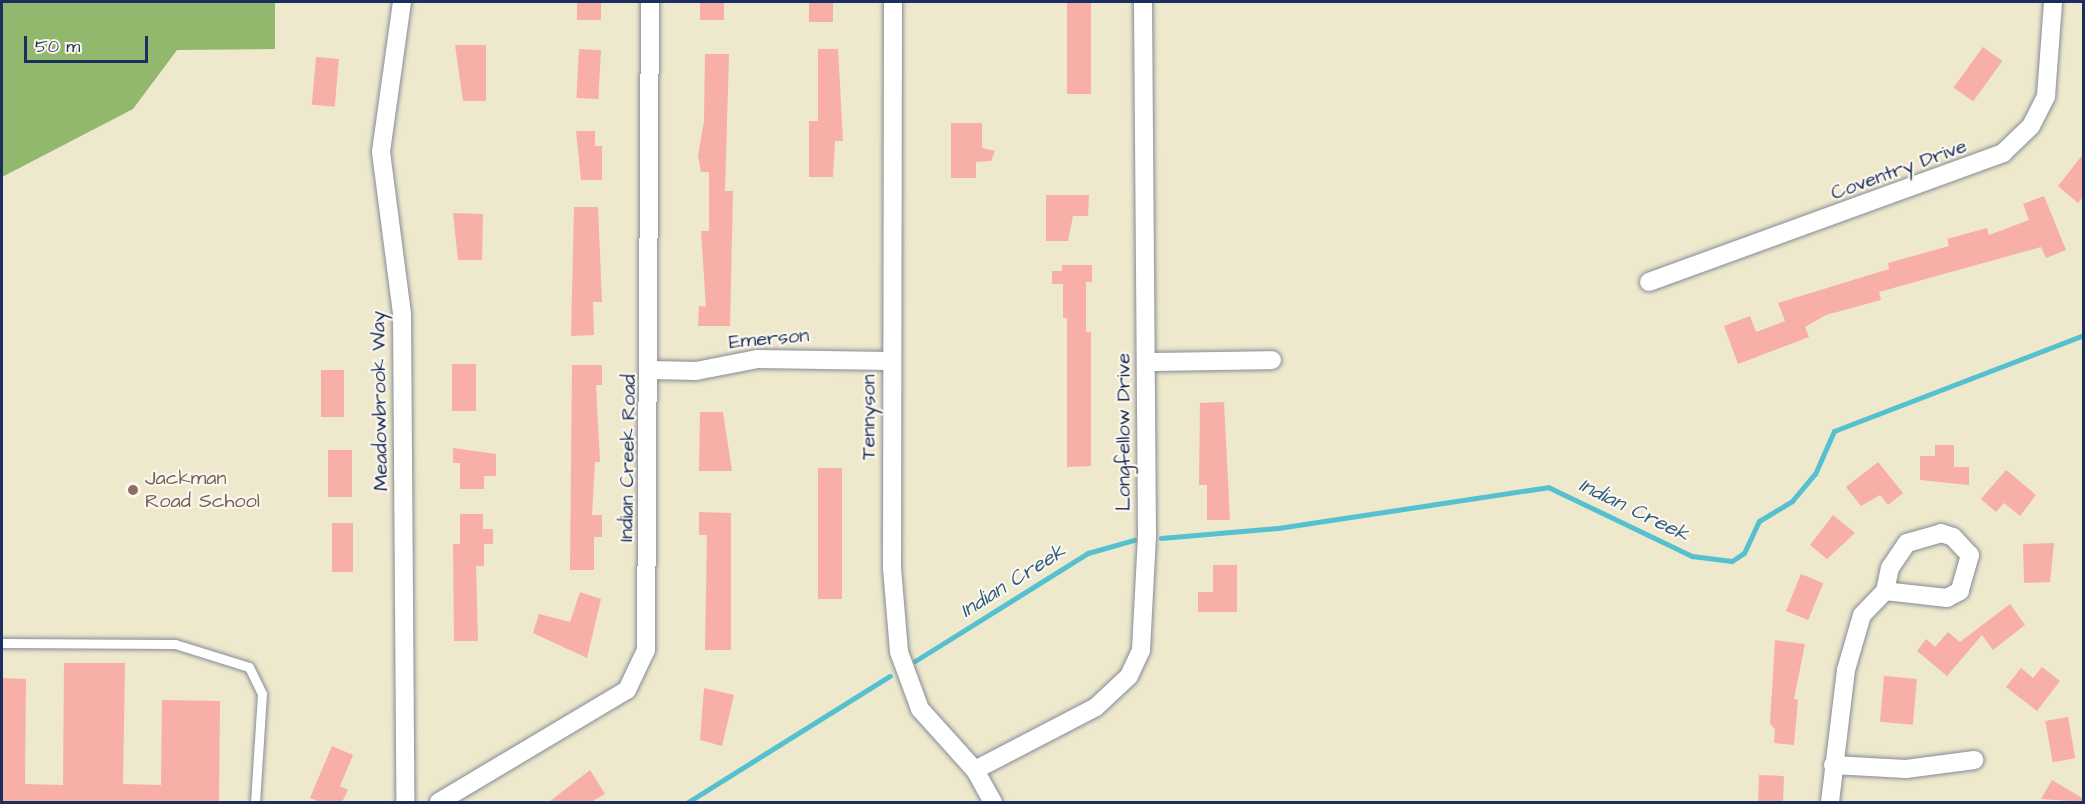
<!DOCTYPE html>
<html>
<head>
<meta charset="utf-8">
<style>
	body { margin:0 }
	#map { position:relative; width:2085px; height:804px; overflow:hidden; background:#eee8cd; font-family:"Architects Daughter",sans-serif }
	div>[style] { position:absolute }
	.forest>* { inset:0; background:#92b86e }
	.stream>* { height:5px; margin:-2.5px; padding:0 2.5px; transform-origin:2.5px; border-radius:2.5px; background:#55c0cf }
	.building>* { inset:0; background:#f7afa8; transform-origin:0 0 }
	.roads { filter:drop-shadow(0 0 2px #848c96) drop-shadow(0 0 2px #848c96) }
	.service>* { height:9px; margin:-4.5px; padding:0 4.5px; transform-origin:4.5px; border-radius:4.5px; background:#fff }
	.minor>* { height:18px; margin:-9px; padding:0 9px; transform-origin:9px; border-radius:9px; background:#fff }
	.dots>* { width:16px; height:16px; translate:-50% -50%; box-sizing:border-box; border:3px solid #fbf7ec; border-radius:50% }
	span { translate:-50% -50%; white-space:nowrap; text-align:center; line-height:1.15; -webkit-text-stroke:4.5px #fbf7ec; paint-order:stroke }
	.street-label { font-size:20px; color:#1b2f5e }
	.education-label { font-size:20px; color:#785e54 }
	.left { translate:0 -50%; text-align:left }
	.water-label { font-size:21px; color:#2c5a80; font-style:italic }
	.frame { position:absolute; inset:0; border:3px solid #1b2f5e; pointer-events:none }
	.scale { position:absolute; left:24px; top:36px; width:124px; height:27px; box-sizing:border-box; border:3px solid #1b2f5e; border-top:0; padding-left:8px; font-size:18px; line-height:21px; white-space:nowrap; color:#1b2f5e; -webkit-text-stroke:4px #fbf7ec; paint-order:stroke }
</style>
</head>
<body>
<div id="map">
	<div class="forest">
		<i style="clip-path:polygon(2px 2px,275px 2px,275px 49px,177px 50px,133px 109px,2px 177px)"></i>
	</div>
	<div class="stream">
		<i style="left:1161px;top:538px;width:117px;rotate:-4.9deg"></i>
		<i style="left:1278px;top:528px;width:273px;rotate:-8.6deg"></i>
		<i style="left:1548px;top:487px;width:160px;rotate:25.6deg"></i>
		<i style="left:1692px;top:556px;width:40px;rotate:7.1deg"></i>
		<i style="left:1732px;top:561px;width:14px;rotate:-34deg"></i>
		<i style="left:1744px;top:553px;width:35px;rotate:-65deg"></i>
		<i style="left:1759px;top:521px;width:39px;rotate:-31deg"></i>
		<i style="left:1792px;top:501px;width:35px;rotate:-50deg"></i>
		<i style="left:1815px;top:474px;width:47px;rotate:-66.2deg"></i>
		<i style="left:1834px;top:431px;width:268px;rotate:-21deg"></i>
		<i style="left:915px;top:661px;width:204px;rotate:-32deg"></i>
		<i style="left:1088px;top:553px;width:48px;rotate:-15.8deg"></i>
		<i style="left:688px;top:802px;width:238px;rotate:-32deg"></i>
	</div>
	<div class="building">
		<i style="left:577px;top:2px;width:24px;height:18px"></i>
		<i style="left:700px;top:2px;width:24px;height:18px"></i>
		<i style="left:809px;top:2px;width:24px;height:20px"></i>
		<i style="left:1067px;top:2px;width:24px;height:92px"></i>
		<i style="clip-path:polygon(455px 45px,486px 45px,486px 101px,463px 101px)"></i>
		<i style="left:1983px;top:47px;width:24px;height:50px;rotate:36deg"></i>
		<i style="left:579px;top:49px;width:22px;height:49px;rotate:3deg"></i>
		<i style="clip-path:polygon(818px 49px,838px 49px,843px 141px,835px 141px,833px 177px,809px 177px,809px 121px,818px 121px)"></i>
		<i style="clip-path:polygon(705px 54px,729px 54px,725px 191px,733px 191px,730px 326px,698px 326px,699px 306px,706px 307px,701px 231px,709px 231px,709px 172px,701px 172px,698px 156px,704px 121px)"></i>
		<i style="left:316px;top:57px;width:23px;height:48px;rotate:5deg"></i>
		<i style="clip-path:polygon(951px 123px,982px 123px,982px 148px,995px 151px,991px 161px,976px 162px,976px 178px,951px 178px)"></i>
		<i style="clip-path:polygon(576px 131px,595px 131px,595px 146px,602px 146px,602px 180px,581px 180px)"></i>
		<i style="clip-path:polygon(2084px 153px,2084px 196px,2078px 203px,2058px 186px)"></i>
		<i style="clip-path:polygon(1046px 195px,1089px 195px,1088px 216px,1073px 216px,1068px 241px,1046px 241px)"></i>
		<i style="clip-path:polygon(2044px 196px,2066px 250px,2046px 258px,2041px 247px,1879px 292px,1881px 300px,1826px 315px,1805px 327px,1809px 337px,1738px 364px,1724px 326px,1750px 316px,1756px 332px,1785px 321px,1778px 303px,1889px 269px,1888px 263px,1949px 246px,1947px 239px,1987px 228px,1989px 235px,2029px 220px,2023px 204px)"></i>
		<i style="clip-path:polygon(574px 207px,598px 207px,602px 302px,593px 302px,594px 335px,571px 336px)"></i>
		<i style="clip-path:polygon(453px 213px,483px 214px,482px 260px,458px 260px)"></i>
		<i style="clip-path:polygon(1062px 265px,1092px 265px,1092px 282px,1086px 282px,1086px 332px,1091px 332px,1091px 466px,1067px 467px,1067px 318px,1063px 318px,1063px 284px,1052px 284px,1052px 271px,1062px 271px)"></i>
		<i style="left:452px;top:364px;width:24px;height:47px"></i>
		<i style="clip-path:polygon(572px 365px,602px 365px,602px 385px,596px 385px,600px 462px,595px 462px,592px 515px,602px 515px,602px 537px,594px 537px,594px 570px,570px 570px)"></i>
		<i style="left:321px;top:370px;width:23px;height:47px"></i>
		<i style="clip-path:polygon(1224px 402px,1230px 520px,1207px 520px,1207px 485px,1199px 485px,1200px 403px)"></i>
		<i style="clip-path:polygon(700px 412px,723px 412px,732px 471px,699px 471px)"></i>
		<i style="clip-path:polygon(1935px 445px,1954px 445px,1954px 467px,1969px 467px,1969px 485px,1920px 480px,1920px 456px,1935px 456px)"></i>
		<i style="clip-path:polygon(453px 448px,496px 454px,496px 476px,484px 476px,484px 489px,460px 489px,460px 463px,453px 463px)"></i>
		<i style="left:328px;top:450px;width:24px;height:47px"></i>
		<i style="clip-path:polygon(1878px 462px,1903px 493px,1888px 505px,1880px 495px,1861px 506px,1846px 487px)"></i>
		<i style="left:818px;top:468px;width:24px;height:131px"></i>
		<i style="clip-path:polygon(2006px 470px,2036px 495px,2020px 516px,2004px 503px,1996px 512px,1981px 499px)"></i>
		<i style="clip-path:polygon(699px 512px,731px 513px,731px 650px,705px 650px,707px 535px,699px 535px)"></i>
		<i style="clip-path:polygon(460px 514px,483px 514px,483px 529px,493px 529px,493px 544px,484px 544px,484px 566px,476px 566px,478px 641px,454px 641px,453px 544px,460px 544px)"></i>
		<i style="clip-path:polygon(1833px 515px,1855px 533px,1827px 559px,1810px 545px)"></i>
		<i style="left:332px;top:523px;width:21px;height:49px"></i>
		<i style="clip-path:polygon(2054px 543px,2050px 582px,2024px 583px,2023px 544px)"></i>
		<i style="clip-path:polygon(1213px 565px,1237px 565px,1237px 612px,1198px 612px,1198px 592px,1213px 592px)"></i>
		<i style="left:1801px;top:574px;width:24px;height:40px;rotate:22deg"></i>
		<i style="clip-path:polygon(580px 592px,601px 599px,587px 658px,533px 633px,539px 614px,570px 622px)"></i>
		<i style="clip-path:polygon(2010px 604px,2025px 625px,1993px 650px,1982px 635px,1947px 676px,1917px 651px,1926px 639px,1935px 647px,1948px 632px,1960px 642px)"></i>
		<i style="clip-path:polygon(1775px 640px,1805px 644px,1794px 699px,1798px 700px,1794px 745px,1774px 743px,1775px 729px,1770px 724px)"></i>
		<i style="clip-path:polygon(64px 663px,125px 663px,123px 784px,161px 785px,162px 700px,220px 701px,219px 802px,2px 802px,2px 678px,26px 679px,25px 784px,63px 785px)"></i>
		<i style="clip-path:polygon(2042px 667px,2060px 681px,2037px 711px,2006px 687px,2021px 668px,2033px 678px)"></i>
		<i style="left:1884px;top:676px;width:33px;height:46px;rotate:5deg"></i>
		<i style="clip-path:polygon(704px 688px,734px 695px,722px 746px,700px 740px)"></i>
		<i style="left:2068px;top:717px;width:42px;height:23px;rotate:80deg"></i>
		<i style="clip-path:polygon(332px 746px,353px 755px,340px 786px,348px 790px,342px 802px,320px 802px,310px 798px)"></i>
		<i style="clip-path:polygon(590px 770px,605px 794px,591px 802px,549px 802px)"></i>
		<i style="left:1759px;top:775px;width:25px;height:27px;rotate:2deg"></i>
		<i style="clip-path:polygon(2052px 780px,2084px 799px,2084px 802px,2041px 799px)"></i>
	</div>
	<div class="roads">
		<div class="service">
			<i style="left:2px;top:643px;width:173px;rotate:0.3deg"></i>
			<i style="left:175px;top:644px;width:77px;rotate:17.3deg"></i>
			<i style="left:249px;top:667px;width:30px;rotate:64deg"></i>
			<i style="left:262px;top:694px;width:108px;rotate:93.7deg"></i>
		</div>
		<div class="minor">
			<i style="left:402px;top:2px;width:151px;rotate:98deg"></i>
			<i style="left:381px;top:152px;width:163px;rotate:82.6deg"></i>
			<i style="left:402px;top:314px;width:488px;rotate:89.6deg"></i>
			<i style="left:893px;top:2px;width:566px;rotate:90.1deg"></i>
			<i style="left:892px;top:568px;width:84px;rotate:85.2deg"></i>
			<i style="left:899px;top:652px;width:61px;rotate:69.8deg"></i>
			<i style="left:920px;top:709px;width:82px;rotate:48deg"></i>
			<i style="left:975px;top:770px;width:37px;rotate:61deg"></i>
			<i style="left:1649px;top:282px;width:377px;rotate:-20deg"></i>
			<i style="left:2003px;top:153px;width:39px;rotate:-44deg"></i>
			<i style="left:2031px;top:126px;width:34px;rotate:-63deg"></i>
			<i style="left:2046px;top:96px;width:94px;rotate:-85.7deg"></i>
			<i style="left:1146px;top:362px;width:126px;rotate:-0.9deg"></i>
			<i style="left:651px;top:370px;width:45px;rotate:1.3deg"></i>
			<i style="left:696px;top:371px;width:62px;rotate:-11.1deg"></i>
			<i style="left:757px;top:359px;width:134px;rotate:0.9deg"></i>
			<i style="left:1833px;top:765px;width:73px;rotate:3.1deg"></i>
			<i style="left:1906px;top:769px;width:69px;rotate:-7.5deg"></i>
			<i style="left:975px;top:770px;width:136px;rotate:-27.5deg"></i>
			<i style="left:1096px;top:707px;width:45px;rotate:-43.2deg"></i>
			<i style="left:1129px;top:676px;width:29px;rotate:-65deg"></i>
			<i style="left:1141px;top:650px;width:113px;rotate:-87deg"></i>
			<i style="left:1147px;top:537px;width:535px;rotate:-90.43deg"></i>
			<i style="left:439px;top:802px;width:219px;rotate:-30.8deg"></i>
			<i style="left:627px;top:690px;width:44px;rotate:-64.6deg"></i>
			<i style="left:646px;top:650px;width:648px;rotate:-89.65deg"></i>
			<i style="left:1830px;top:802px;width:133px;rotate:-83.1deg"></i>
			<i style="left:1846px;top:670px;width:57px;rotate:-73.8deg"></i>
			<i style="left:1862px;top:615px;width:33px;rotate:-46deg"></i>
			<i style="left:1885px;top:591px;width:24px;rotate:-78deg"></i>
			<i style="left:1890px;top:568px;width:30px;rotate:-56deg"></i>
			<i style="left:1907px;top:543px;width:35px;rotate:-16deg"></i>
			<i style="left:1941px;top:533px;width:13px;rotate:18deg"></i>
			<i style="left:1953px;top:537px;width:25px;rotate:47deg"></i>
			<i style="left:1970px;top:555px;width:37px;rotate:106deg"></i>
			<i style="left:1960px;top:591px;width:15px;rotate:152deg"></i>
			<i style="left:1947px;top:598px;width:62px;rotate:-173.6deg"></i>
		</div>
	</div>
	<div class="dots">
		<i style="left:133px;top:490px;background:#8d6e63"></i>
	</div>
	<div class="street-label">
		<span style="left:1899px;top:170px;rotate:-20deg">Coventry Drive</span>
		<span style="left:769px;top:339px;rotate:-5deg">Emerson</span>
		<span style="left:380px;top:401px;rotate:-91deg">Meadowbrook Way</span>
		<span style="left:869px;top:417px;rotate:-90deg">Tennyson</span>
		<span style="left:1124px;top:432px;rotate:-90deg">Longfellow Drive</span>
		<span style="left:628px;top:458px;rotate:-89deg">Indian Creek Road</span>
	</div>
	<div class="education-label">
		<span class="left" style="left:145px;top:490px">Jackman<br>Road School</span>
	</div>
	<div class="water-label">
		<span style="left:1634px;top:510px;rotate:26deg">Indian Creek</span>
		<span style="left:1013px;top:581px;rotate:-32deg">Indian Creek</span>
	</div>
	<div class="frame"></div>
	<div class="scale">50 m</div>
</div>
</body>
</html>
